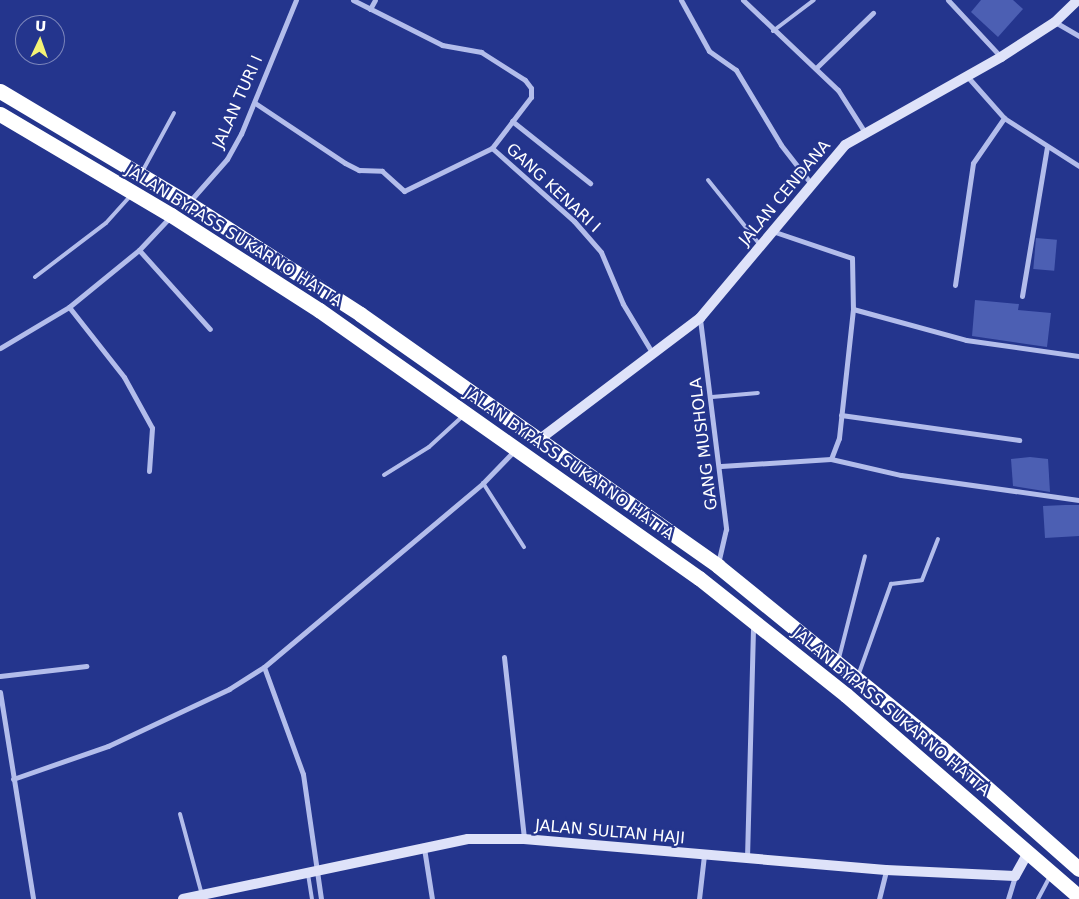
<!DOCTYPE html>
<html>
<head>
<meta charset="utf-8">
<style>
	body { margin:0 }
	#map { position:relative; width:1079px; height:899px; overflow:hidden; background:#24358d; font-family:"DejaVu Sans",sans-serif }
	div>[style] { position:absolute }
	.building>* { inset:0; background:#4c5fb3; transform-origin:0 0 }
	.lane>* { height:4px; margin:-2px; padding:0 2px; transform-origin:2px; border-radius:2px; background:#b3bdeb }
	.street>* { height:5px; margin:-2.5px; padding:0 2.5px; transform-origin:2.5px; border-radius:2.5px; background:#b3bdeb }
	.secondary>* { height:10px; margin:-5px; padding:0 5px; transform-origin:5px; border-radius:5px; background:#dee2f9 }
	.highway>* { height:15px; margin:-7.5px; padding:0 7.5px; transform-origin:7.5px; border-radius:7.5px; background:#fff }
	span { translate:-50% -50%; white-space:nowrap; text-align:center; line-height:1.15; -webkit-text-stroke:4.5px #24358d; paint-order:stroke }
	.street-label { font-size:16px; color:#fff }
	.north { position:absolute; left:15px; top:15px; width:50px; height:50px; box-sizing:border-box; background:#24358d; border:1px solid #7c86bb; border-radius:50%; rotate:3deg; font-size:14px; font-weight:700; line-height:20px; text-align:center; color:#fff }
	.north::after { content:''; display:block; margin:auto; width:18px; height:22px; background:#f5f376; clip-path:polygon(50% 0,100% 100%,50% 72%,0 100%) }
</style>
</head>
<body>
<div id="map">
	<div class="building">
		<i style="clip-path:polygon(981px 0,1013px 0,1023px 9px,998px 37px,971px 12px)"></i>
		<i style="left:1036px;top:238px;width:21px;height:31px;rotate:5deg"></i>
		<i style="clip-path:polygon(975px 300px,1019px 304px,1018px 310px,1051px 313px,1047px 347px,972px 336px)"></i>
		<i style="clip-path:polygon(1030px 457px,1048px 459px,1050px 492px,1013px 486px,1011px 459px)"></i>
		<i style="clip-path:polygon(1065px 505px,1079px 505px,1079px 536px,1045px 538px,1043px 506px)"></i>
	</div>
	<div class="lane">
		<i style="left:773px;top:31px;width:51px;rotate:-37.1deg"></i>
		<i style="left:142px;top:172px;width:67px;rotate:-61.5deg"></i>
		<i style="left:708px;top:180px;width:83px;rotate:51.3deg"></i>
		<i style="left:35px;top:277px;width:89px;rotate:-37.3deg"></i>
		<i style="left:106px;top:223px;width:36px;rotate:-48deg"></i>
		<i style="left:712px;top:397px;width:46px;rotate:-5deg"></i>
		<i style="left:384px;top:475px;width:53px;rotate:-31.9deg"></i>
		<i style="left:429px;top:447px;width:47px;rotate:-42.4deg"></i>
		<i style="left:483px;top:483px;width:76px;rotate:57.4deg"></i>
		<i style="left:839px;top:658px;width:105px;rotate:-75.7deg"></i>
		<i style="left:858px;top:676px;width:98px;rotate:-70.3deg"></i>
		<i style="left:891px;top:584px;width:31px;rotate:-7deg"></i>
		<i style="left:922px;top:580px;width:44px;rotate:-68.7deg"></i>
		<i style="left:180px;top:814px;width:84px;rotate:74.8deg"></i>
		<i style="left:308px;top:874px;width:25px;rotate:81deg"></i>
		<i style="left:1038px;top:899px;width:24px;rotate:-62deg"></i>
	</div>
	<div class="street">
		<i style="left:353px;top:0;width:100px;rotate:26.8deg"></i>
		<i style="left:442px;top:45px;width:40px;rotate:10deg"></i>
		<i style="left:481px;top:52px;width:52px;rotate:32.5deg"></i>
		<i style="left:525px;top:80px;width:10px;rotate:53deg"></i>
		<i style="left:531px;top:88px;width:9px;rotate:90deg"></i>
		<i style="left:531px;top:97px;width:64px;rotate:127.4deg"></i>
		<i style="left:492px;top:148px;width:110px;rotate:41.7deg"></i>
		<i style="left:574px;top:221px;width:41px;rotate:48.9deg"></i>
		<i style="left:601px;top:252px;width:56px;rotate:67.1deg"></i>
		<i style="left:623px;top:304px;width:58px;rotate:59deg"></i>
		<i style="left:681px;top:0;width:58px;rotate:61.2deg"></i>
		<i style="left:709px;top:51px;width:33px;rotate:35deg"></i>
		<i style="left:736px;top:70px;width:87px;rotate:59deg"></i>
		<i style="left:781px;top:145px;width:51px;rotate:52.2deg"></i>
		<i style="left:743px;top:0;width:131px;rotate:43.5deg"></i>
		<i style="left:838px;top:90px;width:49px;rotate:57.6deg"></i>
		<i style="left:948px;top:0;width:78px;rotate:47.1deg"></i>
		<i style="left:370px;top:9px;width:10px;rotate:-61deg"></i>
		<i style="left:1055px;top:22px;width:28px;rotate:30deg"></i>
		<i style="left:817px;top:67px;width:78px;rotate:-44deg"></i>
		<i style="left:966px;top:75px;width:57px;rotate:48.5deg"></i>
		<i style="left:1004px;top:118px;width:89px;rotate:32.6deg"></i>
		<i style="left:255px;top:103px;width:108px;rotate:33.7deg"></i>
		<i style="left:345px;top:163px;width:16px;rotate:27deg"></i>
		<i style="left:359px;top:170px;width:23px;rotate:2deg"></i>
		<i style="left:382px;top:171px;width:30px;rotate:42deg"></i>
		<i style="left:404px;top:191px;width:98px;rotate:-26deg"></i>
		<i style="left:512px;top:121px;width:100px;rotate:38.5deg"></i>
		<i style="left:190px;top:201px;width:56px;rotate:-48.6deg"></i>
		<i style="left:227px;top:159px;width:29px;rotate:-61deg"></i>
		<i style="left:241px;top:134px;width:145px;rotate:-67.7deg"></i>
		<i style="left:775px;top:232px;width:81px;rotate:18.7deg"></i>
		<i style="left:852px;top:258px;width:51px;rotate:88.9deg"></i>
		<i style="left:853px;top:309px;width:130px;rotate:96.2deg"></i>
		<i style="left:839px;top:438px;width:22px;rotate:111deg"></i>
		<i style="left:139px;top:250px;width:106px;rotate:48.1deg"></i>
		<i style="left:955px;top:285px;width:123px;rotate:-81.6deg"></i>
		<i style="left:973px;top:163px;width:55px;rotate:-55.4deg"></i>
		<i style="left:1022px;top:296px;width:151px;rotate:-80.5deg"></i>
		<i style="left:69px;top:307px;width:89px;rotate:51.8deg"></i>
		<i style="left:124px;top:377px;width:58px;rotate:61.2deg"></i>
		<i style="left:152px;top:428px;width:43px;rotate:94deg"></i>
		<i style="left:853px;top:309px;width:117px;rotate:15.3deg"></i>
		<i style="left:966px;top:340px;width:114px;rotate:8.1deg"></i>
		<i style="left:700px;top:319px;width:212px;rotate:82.9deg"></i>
		<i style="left:726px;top:529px;width:35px;rotate:103deg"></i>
		<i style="left:0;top:348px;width:80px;rotate:-30.7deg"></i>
		<i style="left:69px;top:307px;width:90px;rotate:-39.2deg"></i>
		<i style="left:139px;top:250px;width:47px;rotate:-46.7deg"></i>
		<i style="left:841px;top:415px;width:180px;rotate:8deg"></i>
		<i style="left:721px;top:466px;width:110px;rotate:-3.6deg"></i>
		<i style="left:831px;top:459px;width:72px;rotate:12.9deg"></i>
		<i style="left:901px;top:475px;width:180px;rotate:8deg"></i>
		<i style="left:504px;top:657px;width:183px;rotate:83.7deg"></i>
		<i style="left:264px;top:667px;width:114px;rotate:70deg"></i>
		<i style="left:303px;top:774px;width:126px;rotate:81.8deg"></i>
		<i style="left:0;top:676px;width:87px;rotate:-6.6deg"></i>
		<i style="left:0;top:692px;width:210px;rotate:80.9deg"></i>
		<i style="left:13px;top:779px;width:101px;rotate:-19.2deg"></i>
		<i style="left:108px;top:746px;width:134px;rotate:-25.2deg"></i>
		<i style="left:229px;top:689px;width:41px;rotate:-32.2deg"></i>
		<i style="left:264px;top:667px;width:286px;rotate:-40deg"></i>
		<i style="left:483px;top:483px;width:46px;rotate:-45.9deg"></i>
		<i style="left:424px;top:848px;width:52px;rotate:81.1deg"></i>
		<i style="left:747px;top:858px;width:234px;rotate:-88.5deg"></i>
		<i style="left:699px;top:899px;width:44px;rotate:-83.5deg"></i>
		<i style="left:879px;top:899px;width:30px;rotate:-76deg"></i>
		<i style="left:1008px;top:899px;width:24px;rotate:-73deg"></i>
	</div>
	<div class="secondary">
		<i style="left:540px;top:439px;width:201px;rotate:-37.1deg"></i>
		<i style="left:700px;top:318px;width:226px;rotate:-50deg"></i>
		<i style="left:845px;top:145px;width:179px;rotate:-29.4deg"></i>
		<i style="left:1001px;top:57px;width:64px;rotate:-32.9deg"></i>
		<i style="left:1055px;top:22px;width:32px;rotate:-44deg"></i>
		<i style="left:183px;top:899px;width:291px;rotate:-11.9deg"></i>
		<i style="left:468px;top:839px;width:56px"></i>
		<i style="left:524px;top:839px;width:363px;rotate:4.9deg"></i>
		<i style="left:886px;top:870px;width:129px;rotate:2.7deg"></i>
		<i style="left:1015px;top:876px;width:26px;rotate:-61deg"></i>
	</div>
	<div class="highway">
		<i style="left:0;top:91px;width:219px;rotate:30.8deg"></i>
		<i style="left:188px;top:203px;width:205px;rotate:32.8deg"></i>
		<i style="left:360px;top:314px;width:438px;rotate:35.1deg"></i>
		<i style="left:718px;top:566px;width:287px;rotate:39.1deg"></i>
		<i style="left:941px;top:747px;width:184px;rotate:41.5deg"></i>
		<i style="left:0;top:114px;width:199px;rotate:30.6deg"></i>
		<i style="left:171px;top:215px;width:176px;rotate:32.7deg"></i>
		<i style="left:319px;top:310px;width:465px;rotate:35.2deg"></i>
		<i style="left:699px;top:578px;width:188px;rotate:38.5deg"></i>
		<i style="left:846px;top:695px;width:308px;rotate:40.9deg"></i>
	</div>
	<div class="street-label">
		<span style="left:238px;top:102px;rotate:-66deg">JALAN TURI I</span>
		<span style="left:553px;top:188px;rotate:43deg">GANG KENARI I</span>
		<span style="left:785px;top:193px;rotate:-50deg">JALAN CENDANA</span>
		<span style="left:234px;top:236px;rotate:32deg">JALAN BYPASS SUKARNO HATTA</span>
		<span style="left:704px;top:444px;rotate:-97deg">GANG MUSHOLA</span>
		<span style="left:569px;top:464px;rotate:35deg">JALAN BYPASS SUKARNO HATTA</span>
		<span style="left:891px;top:712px;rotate:40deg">JALAN BYPASS SUKARNO HATTA</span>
		<span style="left:610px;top:832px;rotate:5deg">JALAN SULTAN HAJI</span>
	</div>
	<div class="north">U</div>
</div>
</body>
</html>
